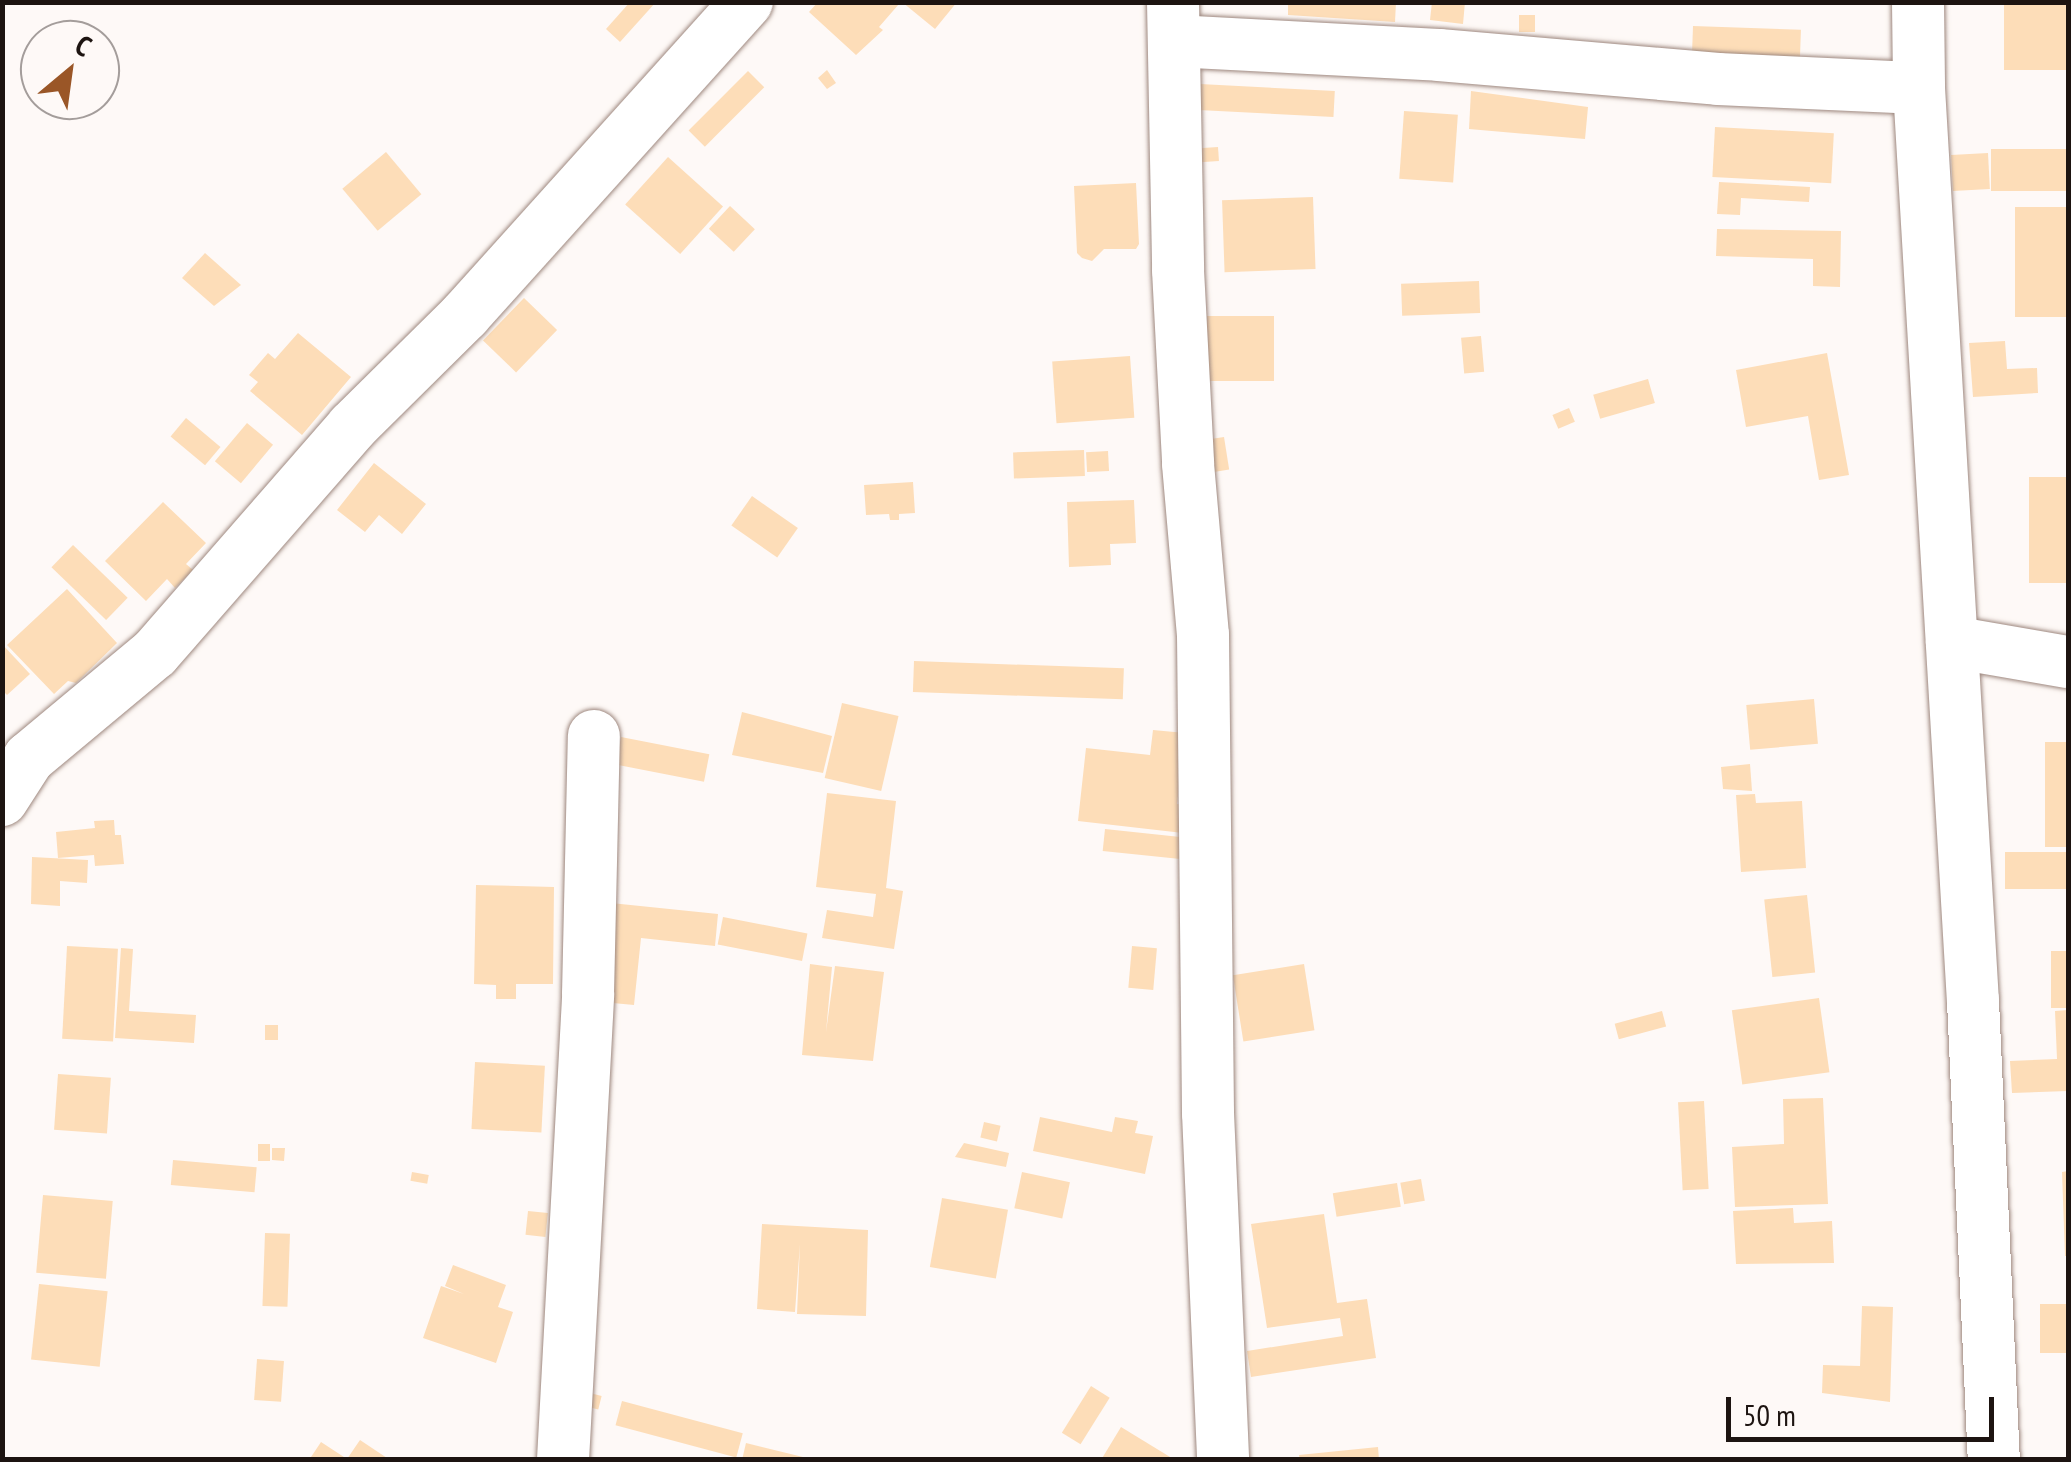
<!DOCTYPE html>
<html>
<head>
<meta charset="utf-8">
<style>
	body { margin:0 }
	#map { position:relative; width:2071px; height:1462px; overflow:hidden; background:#fef9f7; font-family:"PT Sans Narrow",sans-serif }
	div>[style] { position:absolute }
	.building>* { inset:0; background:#fdddb8; transform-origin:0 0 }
	.roads { filter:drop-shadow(0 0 2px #9e887f) drop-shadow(0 0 2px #9e887f) }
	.minor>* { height:52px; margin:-26px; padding:0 26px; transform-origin:26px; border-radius:26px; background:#fff }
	span { translate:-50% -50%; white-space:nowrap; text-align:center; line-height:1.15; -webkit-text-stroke:8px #fef9f7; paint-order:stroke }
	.frame { position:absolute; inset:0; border:5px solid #1d1411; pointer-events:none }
	.north { position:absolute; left:20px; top:20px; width:100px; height:100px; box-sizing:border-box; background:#fef9f7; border:2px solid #a49d9b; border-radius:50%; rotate:29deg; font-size:28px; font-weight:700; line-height:40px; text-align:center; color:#1d1411 }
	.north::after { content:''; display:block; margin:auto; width:35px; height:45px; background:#9a5627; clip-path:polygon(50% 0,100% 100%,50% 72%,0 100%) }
	.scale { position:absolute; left:1726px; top:1397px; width:268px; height:45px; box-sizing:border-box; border:5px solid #1d1411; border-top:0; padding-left:12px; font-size:30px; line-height:35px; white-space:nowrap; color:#1d1411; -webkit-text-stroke:8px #fef9f7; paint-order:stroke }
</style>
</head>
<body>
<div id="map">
	<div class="building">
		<i style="clip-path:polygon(630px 2px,656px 2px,620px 42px,606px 29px)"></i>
		<i style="clip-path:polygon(818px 2px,897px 2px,899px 4px,879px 27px,883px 30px,856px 55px,809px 12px)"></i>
		<i style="clip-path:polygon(902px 2px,957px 2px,935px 29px)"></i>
		<i style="clip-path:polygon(1288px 2px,1396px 2px,1395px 22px,1288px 15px)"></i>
		<i style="clip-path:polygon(1432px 2px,1465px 2px,1463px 24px,1430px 20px)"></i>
		<i style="left:2004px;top:2px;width:64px;height:68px"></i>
		<i style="left:1519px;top:15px;width:16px;height:17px"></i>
		<i style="left:1693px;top:26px;width:108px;height:32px;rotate:2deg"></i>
		<i style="clip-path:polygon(827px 70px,836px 83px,827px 89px,818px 78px)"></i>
		<i style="left:748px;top:71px;width:23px;height:84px;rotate:45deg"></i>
		<i style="left:1200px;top:84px;width:135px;height:26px;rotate:3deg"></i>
		<i style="clip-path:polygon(1471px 91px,1588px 107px,1585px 139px,1469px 129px)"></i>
		<i style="left:1404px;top:111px;width:54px;height:68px;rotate:4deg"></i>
		<i style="left:1715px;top:127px;width:119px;height:50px;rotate:3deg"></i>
		<i style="left:1218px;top:147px;width:14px;height:19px;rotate:86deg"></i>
		<i style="left:2068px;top:149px;width:42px;height:77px;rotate:90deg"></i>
		<i style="left:386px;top:152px;width:55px;height:57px;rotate:50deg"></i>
		<i style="left:1988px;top:153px;width:36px;height:37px;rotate:87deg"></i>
		<i style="left:668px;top:157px;width:74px;height:64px;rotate:42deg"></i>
		<i style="clip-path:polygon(1719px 182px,1810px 187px,1809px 202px,1741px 198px,1740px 215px,1717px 214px)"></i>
		<i style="clip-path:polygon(1136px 183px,1139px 244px,1136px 249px,1104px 249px,1092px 261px,1082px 258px,1077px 253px,1074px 186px)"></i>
		<i style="left:1313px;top:197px;width:72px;height:91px;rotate:88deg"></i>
		<i style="left:730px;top:206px;width:34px;height:31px;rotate:43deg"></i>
		<i style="left:2068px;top:207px;width:110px;height:53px;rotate:90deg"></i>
		<i style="clip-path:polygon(1717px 229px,1841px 231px,1840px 287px,1813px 286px,1813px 259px,1716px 256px)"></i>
		<i style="clip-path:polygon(205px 253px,241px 285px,214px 306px,182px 278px)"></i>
		<i style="left:1479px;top:281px;width:32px;height:78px;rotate:88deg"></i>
		<i style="left:524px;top:298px;width:46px;height:59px;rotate:44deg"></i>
		<i style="left:1207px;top:316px;width:67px;height:65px"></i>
		<i style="clip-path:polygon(298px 333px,351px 377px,302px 435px,250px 391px,258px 382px,249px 375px,268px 353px,275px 359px)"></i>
		<i style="left:1481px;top:336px;width:36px;height:20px;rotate:85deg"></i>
		<i style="clip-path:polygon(2005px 341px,2007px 369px,2037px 368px,2038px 393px,1973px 397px,1969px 343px)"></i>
		<i style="clip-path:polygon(1827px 353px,1849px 475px,1819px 480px,1808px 416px,1746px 427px,1736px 370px)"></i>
		<i style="left:1130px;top:356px;width:62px;height:78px;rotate:86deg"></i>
		<i style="left:1648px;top:379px;width:25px;height:57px;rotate:74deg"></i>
		<i style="left:1569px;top:408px;width:15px;height:18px;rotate:67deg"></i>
		<i style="left:186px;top:418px;width:45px;height:24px;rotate:40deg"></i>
		<i style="left:247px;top:423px;width:34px;height:50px;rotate:40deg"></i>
		<i style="left:1224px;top:437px;width:33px;height:23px;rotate:81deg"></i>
		<i style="left:1084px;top:450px;width:26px;height:71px;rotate:88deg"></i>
		<i style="left:1108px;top:451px;width:20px;height:22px;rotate:87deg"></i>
		<i style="clip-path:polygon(374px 463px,426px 504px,402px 534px,379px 515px,365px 532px,337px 510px)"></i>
		<i style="left:2068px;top:477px;width:106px;height:39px;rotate:90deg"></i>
		<i style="clip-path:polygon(913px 482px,915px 513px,899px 514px,899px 520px,890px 520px,889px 514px,866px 515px,864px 485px)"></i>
		<i style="left:752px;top:496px;width:56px;height:36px;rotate:35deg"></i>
		<i style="clip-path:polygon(1134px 500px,1136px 543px,1110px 544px,1111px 565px,1069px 567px,1067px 502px)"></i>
		<i style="clip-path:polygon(163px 502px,206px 543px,186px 564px,193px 570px,175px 588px,167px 579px,146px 601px,105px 561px)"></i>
		<i style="left:73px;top:545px;width:76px;height:31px;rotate:44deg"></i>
		<i style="clip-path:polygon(67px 589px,117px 643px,76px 683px,68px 681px,54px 694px,7px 645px)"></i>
		<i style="clip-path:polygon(2px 644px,30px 674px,7px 695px,2px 690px)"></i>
		<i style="left:914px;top:661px;width:210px;height:31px;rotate:2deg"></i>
		<i style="left:1814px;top:699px;width:45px;height:68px;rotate:85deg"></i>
		<i style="left:842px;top:703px;width:58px;height:77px;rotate:13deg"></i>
		<i style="clip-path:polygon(742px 712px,832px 736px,823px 773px,732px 755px)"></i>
		<i style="clip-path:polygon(1153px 730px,1185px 733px,1177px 804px,1186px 805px,1183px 833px,1078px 821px,1086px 748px,1150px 755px)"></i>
		<i style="left:621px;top:737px;width:90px;height:28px;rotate:11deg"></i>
		<i style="left:2045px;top:742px;width:23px;height:105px"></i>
		<i style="clip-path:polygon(1750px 764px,1752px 791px,1723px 789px,1721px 767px)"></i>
		<i style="clip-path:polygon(827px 793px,896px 801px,886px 888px,903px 891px,894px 949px,822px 938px,827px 910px,873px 917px,876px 894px,816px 887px)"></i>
		<i style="clip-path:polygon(1755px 794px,1756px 803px,1802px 801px,1806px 868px,1741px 872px,1736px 795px)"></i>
		<i style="clip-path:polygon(114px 820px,115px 835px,121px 835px,124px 864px,95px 866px,94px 855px,58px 858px,56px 832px,95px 828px,94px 821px)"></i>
		<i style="left:1105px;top:829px;width:78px;height:22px;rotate:6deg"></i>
		<i style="left:2068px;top:852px;width:37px;height:63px;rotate:90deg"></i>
		<i style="clip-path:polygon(32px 857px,88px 860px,87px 883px,60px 881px,60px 906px,31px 904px)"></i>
		<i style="clip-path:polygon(476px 885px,554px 887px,553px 984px,516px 984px,516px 999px,496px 999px,496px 985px,474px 984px)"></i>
		<i style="left:1807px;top:895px;width:78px;height:43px;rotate:84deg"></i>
		<i style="clip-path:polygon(611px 903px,718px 914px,715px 946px,641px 938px,634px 1005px,602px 1002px)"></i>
		<i style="left:723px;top:917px;width:86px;height:28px;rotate:11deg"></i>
		<i style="left:67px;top:946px;width:51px;height:93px;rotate:3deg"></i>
		<i style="left:1132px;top:946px;width:25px;height:42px;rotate:5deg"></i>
		<i style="clip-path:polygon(121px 948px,133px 949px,129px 1011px,196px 1015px,194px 1043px,115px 1038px)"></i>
		<i style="left:2051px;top:951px;width:17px;height:57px"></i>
		<i style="clip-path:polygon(810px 964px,832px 967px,826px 1032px,835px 966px,884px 972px,873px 1061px,802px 1055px)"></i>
		<i style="left:1304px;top:964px;width:67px;height:72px;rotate:81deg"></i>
		<i style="left:1819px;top:998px;width:75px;height:88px;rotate:82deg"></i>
		<i style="clip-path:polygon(2068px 1010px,2068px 1091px,2012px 1093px,2010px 1061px,2057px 1059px,2055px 1011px)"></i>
		<i style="left:1662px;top:1011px;width:16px;height:49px;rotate:75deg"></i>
		<i style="left:265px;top:1025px;width:13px;height:15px"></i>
		<i style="left:475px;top:1062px;width:70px;height:67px;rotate:3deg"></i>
		<i style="left:58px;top:1074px;width:53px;height:56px;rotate:4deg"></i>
		<i style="clip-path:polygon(1823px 1098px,1828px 1204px,1735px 1207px,1732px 1147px,1784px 1144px,1783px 1099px)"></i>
		<i style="left:1704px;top:1101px;width:88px;height:26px;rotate:87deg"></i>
		<i style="clip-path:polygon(1040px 1117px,1112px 1132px,1115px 1117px,1138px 1121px,1135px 1133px,1153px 1136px,1145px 1174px,1033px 1151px)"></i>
		<i style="left:984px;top:1122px;width:17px;height:16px;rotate:13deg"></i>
		<i style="clip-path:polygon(964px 1143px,1009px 1153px,1006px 1167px,955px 1157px)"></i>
		<i style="left:258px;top:1144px;width:12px;height:17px"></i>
		<i style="clip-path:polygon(272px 1148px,285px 1148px,284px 1161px,272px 1160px)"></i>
		<i style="left:173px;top:1160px;width:84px;height:25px;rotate:5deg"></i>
		<i style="clip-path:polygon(2068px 1171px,2068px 1256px,2065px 1256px,2062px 1172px)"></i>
		<i style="left:412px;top:1172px;width:17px;height:9px;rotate:10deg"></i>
		<i style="left:1022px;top:1172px;width:49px;height:37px;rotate:12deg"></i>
		<i style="left:1421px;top:1179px;width:22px;height:21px;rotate:80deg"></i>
		<i style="left:1397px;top:1183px;width:24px;height:65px;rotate:81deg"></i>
		<i style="left:43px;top:1195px;width:70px;height:78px;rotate:5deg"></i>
		<i style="left:942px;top:1198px;width:67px;height:70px;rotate:10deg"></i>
		<i style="clip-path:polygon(1793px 1208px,1794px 1223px,1832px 1221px,1834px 1263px,1736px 1264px,1733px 1211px)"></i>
		<i style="left:528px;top:1211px;width:20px;height:24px;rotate:6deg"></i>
		<i style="clip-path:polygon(1324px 1214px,1337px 1303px,1367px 1299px,1376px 1358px,1251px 1377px,1247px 1351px,1343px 1336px,1340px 1318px,1267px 1328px,1251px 1224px)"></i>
		<i style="clip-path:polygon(762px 1224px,868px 1230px,866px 1316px,797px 1314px,800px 1244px,795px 1312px,757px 1309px)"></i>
		<i style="left:265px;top:1233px;width:25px;height:73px;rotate:2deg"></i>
		<i style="clip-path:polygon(453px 1265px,506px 1285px,498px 1307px,513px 1312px,496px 1363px,423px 1338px,441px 1286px,464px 1294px,445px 1286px)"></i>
		<i style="left:39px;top:1284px;width:69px;height:76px;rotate:6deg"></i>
		<i style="left:2068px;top:1304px;width:49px;height:28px;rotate:90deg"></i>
		<i style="clip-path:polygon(1862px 1306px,1893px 1307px,1890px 1402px,1822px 1393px,1823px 1365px,1860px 1366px)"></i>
		<i style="left:257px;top:1359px;width:27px;height:41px;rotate:4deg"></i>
		<i style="left:1091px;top:1386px;width:22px;height:55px;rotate:32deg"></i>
		<i style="left:590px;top:1393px;width:12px;height:14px;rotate:14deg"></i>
		<i style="left:622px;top:1401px;width:125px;height:25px;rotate:15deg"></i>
		<i style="clip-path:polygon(1121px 1427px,1175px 1460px,1101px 1460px)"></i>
		<i style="clip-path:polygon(360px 1440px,390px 1460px,309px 1460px,321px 1442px,347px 1459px)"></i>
		<i style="clip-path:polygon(746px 1443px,807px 1458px,807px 1460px,742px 1460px)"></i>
		<i style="clip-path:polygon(1378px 1447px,1379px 1460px,1300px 1460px,1299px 1455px)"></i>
	</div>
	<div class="roads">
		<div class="minor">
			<i style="left:1173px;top:2px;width:268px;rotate:88.9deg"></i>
			<i style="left:1178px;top:270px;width:194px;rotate:87deg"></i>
			<i style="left:1188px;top:464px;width:172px;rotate:85deg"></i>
			<i style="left:1203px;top:635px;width:478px;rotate:89.4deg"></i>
			<i style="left:1208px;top:1113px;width:347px;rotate:87.5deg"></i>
			<i style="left:1918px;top:2px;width:86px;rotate:89.3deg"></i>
			<i style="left:1919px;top:88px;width:915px;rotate:86.62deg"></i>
			<i style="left:1973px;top:1001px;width:459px;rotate:87.4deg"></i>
			<i style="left:1174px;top:41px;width:265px;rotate:3deg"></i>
			<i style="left:1439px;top:55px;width:280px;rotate:4.9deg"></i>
			<i style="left:1718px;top:79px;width:201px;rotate:2.6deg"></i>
			<i style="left:1952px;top:642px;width:118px;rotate:9.8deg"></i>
			<i style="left:2px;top:800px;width:50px;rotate:-57.3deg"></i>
			<i style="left:29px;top:758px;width:164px;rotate:-39.8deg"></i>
			<i style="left:155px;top:653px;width:300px;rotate:-48.9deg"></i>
			<i style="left:352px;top:427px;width:159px;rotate:-44.7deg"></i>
			<i style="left:465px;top:315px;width:421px;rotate:-48deg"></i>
			<i style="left:563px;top:1460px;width:467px;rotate:-86.9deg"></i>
			<i style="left:588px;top:994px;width:258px;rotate:-88.7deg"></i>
		</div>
	</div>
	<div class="frame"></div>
	<div class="north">С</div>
	<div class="scale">50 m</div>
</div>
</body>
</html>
